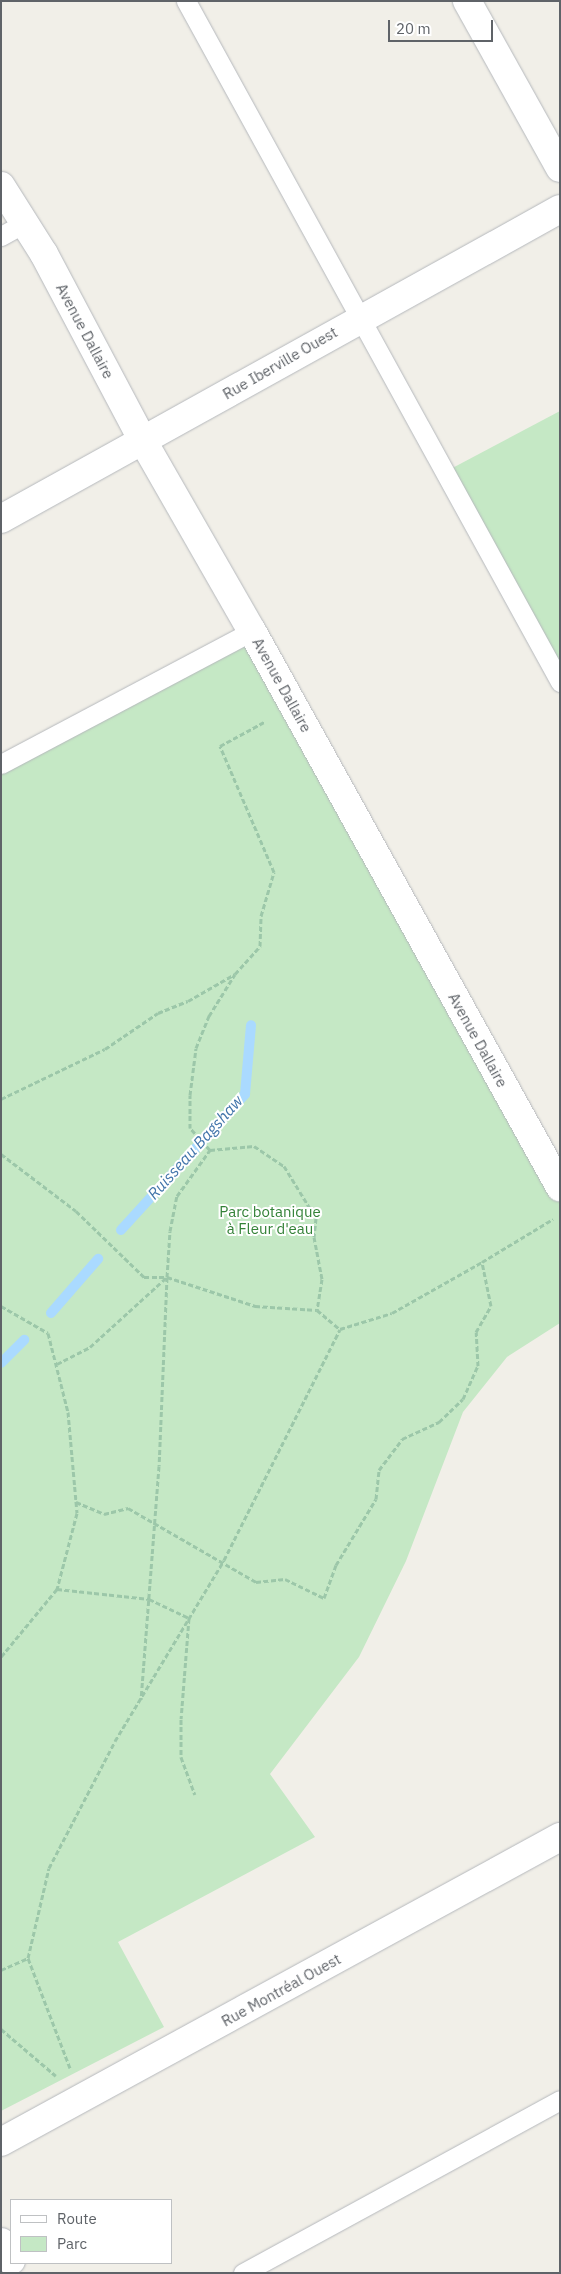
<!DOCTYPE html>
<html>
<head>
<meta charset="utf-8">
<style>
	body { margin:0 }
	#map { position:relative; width:561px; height:2274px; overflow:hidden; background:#f1efe8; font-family:"IBM Plex Sans",sans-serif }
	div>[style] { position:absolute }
	.green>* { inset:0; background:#c5e8c5 }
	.stream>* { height:10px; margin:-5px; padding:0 5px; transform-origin:5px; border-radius:5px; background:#aadaff }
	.path>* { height:3px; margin-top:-1.5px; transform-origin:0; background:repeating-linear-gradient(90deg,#9cc7a9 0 5px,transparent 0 7.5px) }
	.roads { filter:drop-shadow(0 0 1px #b5b8bc) drop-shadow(0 0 1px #b5b8bc) }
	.lane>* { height:19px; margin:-9.5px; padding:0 9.5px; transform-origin:9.5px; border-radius:9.5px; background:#fff }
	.street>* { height:28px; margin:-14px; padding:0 14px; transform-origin:14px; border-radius:14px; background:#fff }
	.secondary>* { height:28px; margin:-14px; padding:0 14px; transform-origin:14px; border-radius:14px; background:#fff }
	span { translate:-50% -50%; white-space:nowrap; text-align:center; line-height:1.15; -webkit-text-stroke:4px #fff; paint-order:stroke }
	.street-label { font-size:15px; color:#5f6368 }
	.park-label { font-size:15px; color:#348238 }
	.water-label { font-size:16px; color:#4174aa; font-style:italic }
	.frame { position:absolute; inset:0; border:2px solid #5f6368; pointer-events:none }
	.legend { position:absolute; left:10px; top:2199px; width:162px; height:65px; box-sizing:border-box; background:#fff; border:1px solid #bfc1c3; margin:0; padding:6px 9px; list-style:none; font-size:15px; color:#5f6368 }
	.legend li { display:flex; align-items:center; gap:10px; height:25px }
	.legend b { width:25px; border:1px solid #bfc1c3 }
	.scale { position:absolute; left:388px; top:20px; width:105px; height:22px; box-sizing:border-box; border:2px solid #5f6368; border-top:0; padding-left:6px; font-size:15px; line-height:18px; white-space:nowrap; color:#5f6368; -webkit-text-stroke:4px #fff; paint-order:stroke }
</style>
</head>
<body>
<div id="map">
	<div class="green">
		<i style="clip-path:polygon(560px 411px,560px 682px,443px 473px)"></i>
		<i style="clip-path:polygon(252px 631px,560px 1187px,560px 1323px,507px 1357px,463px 1412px,406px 1561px,359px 1657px,270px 1774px,315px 1837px,118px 1942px,164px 2027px,1px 2111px,1px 764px)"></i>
	</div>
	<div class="stream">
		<i style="left:121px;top:1230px;width:184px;rotate:-47.6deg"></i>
		<i style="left:245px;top:1094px;width:69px;rotate:-85deg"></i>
		<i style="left:51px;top:1313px;width:72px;rotate:-49deg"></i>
		<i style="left:1px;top:1363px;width:33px;rotate:-45deg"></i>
	</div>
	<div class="path">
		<i style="left:1px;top:1099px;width:115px;rotate:-25.7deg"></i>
		<i style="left:105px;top:1049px;width:64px;rotate:-34.2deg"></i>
		<i style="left:158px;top:1013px;width:32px;rotate:-22deg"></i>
		<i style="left:188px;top:1001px;width:54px;rotate:-29.9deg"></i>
		<i style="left:210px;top:1150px;width:30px;rotate:-132deg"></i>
		<i style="left:190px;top:1128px;width:33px;rotate:-90deg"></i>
		<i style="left:190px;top:1095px;width:47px;rotate:-82.7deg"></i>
		<i style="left:196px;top:1048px;width:35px;rotate:-68deg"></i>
		<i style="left:209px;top:1016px;width:49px;rotate:-58.2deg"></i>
		<i style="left:235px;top:974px;width:38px;rotate:-48deg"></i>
		<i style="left:260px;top:946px;width:30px;rotate:-88deg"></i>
		<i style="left:261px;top:916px;width:46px;rotate:-73.5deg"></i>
		<i style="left:274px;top:872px;width:137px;rotate:-113.2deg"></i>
		<i style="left:220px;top:746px;width:52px;rotate:-28.5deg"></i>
		<i style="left:1px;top:1154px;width:94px;rotate:37.2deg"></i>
		<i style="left:76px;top:1211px;width:95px;rotate:44.1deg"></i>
		<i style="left:144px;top:1277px;width:23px"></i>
		<i style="left:167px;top:1277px;width:93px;rotate:18.2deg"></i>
		<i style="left:255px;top:1306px;width:62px;rotate:3.7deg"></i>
		<i style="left:317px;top:1310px;width:30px;rotate:40deg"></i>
		<i style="left:167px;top:1277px;width:46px;rotate:-86.3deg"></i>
		<i style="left:170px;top:1231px;width:36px;rotate:-79deg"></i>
		<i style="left:177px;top:1196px;width:57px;rotate:-54.3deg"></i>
		<i style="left:210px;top:1150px;width:44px;rotate:-5.2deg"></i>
		<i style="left:254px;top:1146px;width:36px;rotate:34deg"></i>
		<i style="left:284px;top:1166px;width:61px;rotate:58.4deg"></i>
		<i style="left:316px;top:1218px;width:19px;rotate:96deg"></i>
		<i style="left:314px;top:1237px;width:43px;rotate:79.2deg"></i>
		<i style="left:322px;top:1279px;width:31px;rotate:99deg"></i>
		<i style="left:1px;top:1306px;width:54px;rotate:29.9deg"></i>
		<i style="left:48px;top:1333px;width:81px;rotate:75.8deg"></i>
		<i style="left:68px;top:1412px;width:101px;rotate:84.9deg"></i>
		<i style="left:77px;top:1513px;width:79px;rotate:104.7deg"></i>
		<i style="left:57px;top:1589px;width:88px;rotate:129.5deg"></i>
		<i style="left:57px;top:1364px;width:37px;rotate:-27deg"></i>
		<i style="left:90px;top:1347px;width:104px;rotate:-42.3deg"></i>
		<i style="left:167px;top:1277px;width:189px;rotate:92.4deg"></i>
		<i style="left:159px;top:1466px;width:234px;rotate:94.4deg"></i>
		<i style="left:76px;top:1502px;width:30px;rotate:23deg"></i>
		<i style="left:104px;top:1514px;width:25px;rotate:-14deg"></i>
		<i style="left:128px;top:1508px;width:148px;rotate:30deg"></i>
		<i style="left:256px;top:1582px;width:29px;rotate:-6deg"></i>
		<i style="left:285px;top:1579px;width:43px;rotate:26deg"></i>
		<i style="left:324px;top:1598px;width:35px;rotate:-70deg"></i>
		<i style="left:336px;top:1565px;width:77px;rotate:-58.8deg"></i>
		<i style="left:376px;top:1499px;width:29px;rotate:-84deg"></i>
		<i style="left:379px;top:1470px;width:39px;rotate:-53deg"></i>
		<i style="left:402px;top:1439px;width:41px;rotate:-24.7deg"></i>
		<i style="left:439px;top:1422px;width:33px;rotate:-44deg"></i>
		<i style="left:463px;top:1399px;width:36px;rotate:-66deg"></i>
		<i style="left:478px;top:1366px;width:34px;rotate:-93deg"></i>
		<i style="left:476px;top:1332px;width:30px;rotate:-60deg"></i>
		<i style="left:491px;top:1306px;width:45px;rotate:-101.6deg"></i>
		<i style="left:482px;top:1262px;width:83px;rotate:-31.2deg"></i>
		<i style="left:57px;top:1589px;width:93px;rotate:6.2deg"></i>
		<i style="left:149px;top:1599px;width:44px;rotate:25.4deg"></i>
		<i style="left:189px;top:1618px;width:101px;rotate:94.5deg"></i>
		<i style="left:181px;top:1719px;width:38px;rotate:90deg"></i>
		<i style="left:181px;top:1757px;width:40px;rotate:69.8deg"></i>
		<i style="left:1px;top:1970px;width:30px;rotate:-24deg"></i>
		<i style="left:1px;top:2029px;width:72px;rotate:40.5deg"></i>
		<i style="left:70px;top:2068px;width:118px;rotate:-110.9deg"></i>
		<i style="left:28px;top:1958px;width:92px;rotate:-76.9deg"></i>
		<i style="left:49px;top:1868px;width:143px;rotate:-62.5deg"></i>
		<i style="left:115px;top:1741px;width:211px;rotate:-58.9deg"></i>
		<i style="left:224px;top:1560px;width:258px;rotate:-63.3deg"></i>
		<i style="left:340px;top:1329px;width:54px;rotate:-17.1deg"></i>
		<i style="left:392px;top:1313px;width:103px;rotate:-29.5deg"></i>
	</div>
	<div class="roads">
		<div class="lane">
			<i style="left:186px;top:1px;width:777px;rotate:61.22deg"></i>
			<i style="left:1px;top:236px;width:29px;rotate:-29deg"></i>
			<i style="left:1px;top:764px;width:284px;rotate:-27.9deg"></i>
			<i style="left:243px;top:2273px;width:361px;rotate:-28.6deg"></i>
		</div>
		<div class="street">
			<i style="left:467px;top:1px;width:191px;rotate:60.9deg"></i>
			<i style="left:1px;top:519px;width:639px;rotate:-29.01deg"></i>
			<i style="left:1px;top:2142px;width:637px;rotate:-28.62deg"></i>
			<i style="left:1px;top:2242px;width:21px;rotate:61deg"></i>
		</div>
		<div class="secondary">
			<i style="left:1px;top:186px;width:80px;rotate:57.7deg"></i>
			<i style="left:44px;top:254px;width:212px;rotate:62.1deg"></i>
			<i style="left:143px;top:441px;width:219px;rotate:60.2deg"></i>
			<i style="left:252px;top:631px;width:636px;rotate:61.02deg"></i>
		</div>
	</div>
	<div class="street-label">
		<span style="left:85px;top:331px;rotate:62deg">Avenue Dallaire</span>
		<span style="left:280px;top:363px;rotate:-30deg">Rue Iberville Ouest</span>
		<span style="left:282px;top:685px;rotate:61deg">Avenue Dallaire</span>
		<span style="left:478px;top:1040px;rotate:61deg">Avenue Dallaire</span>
		<span style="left:281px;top:1990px;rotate:-29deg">Rue Montréal Ouest</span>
	</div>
	<div class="park-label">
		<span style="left:270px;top:1220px">Parc botanique<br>à Fleur d'eau</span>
	</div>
	<div class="water-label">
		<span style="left:195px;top:1147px;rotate:-48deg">Ruisseau Bagshaw</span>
	</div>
	<div class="frame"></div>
	<ul class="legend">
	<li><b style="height:6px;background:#fff"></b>Route</li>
	<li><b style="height:14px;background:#c5e8c5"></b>Parc</li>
	</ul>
	<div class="scale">20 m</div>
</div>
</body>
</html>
